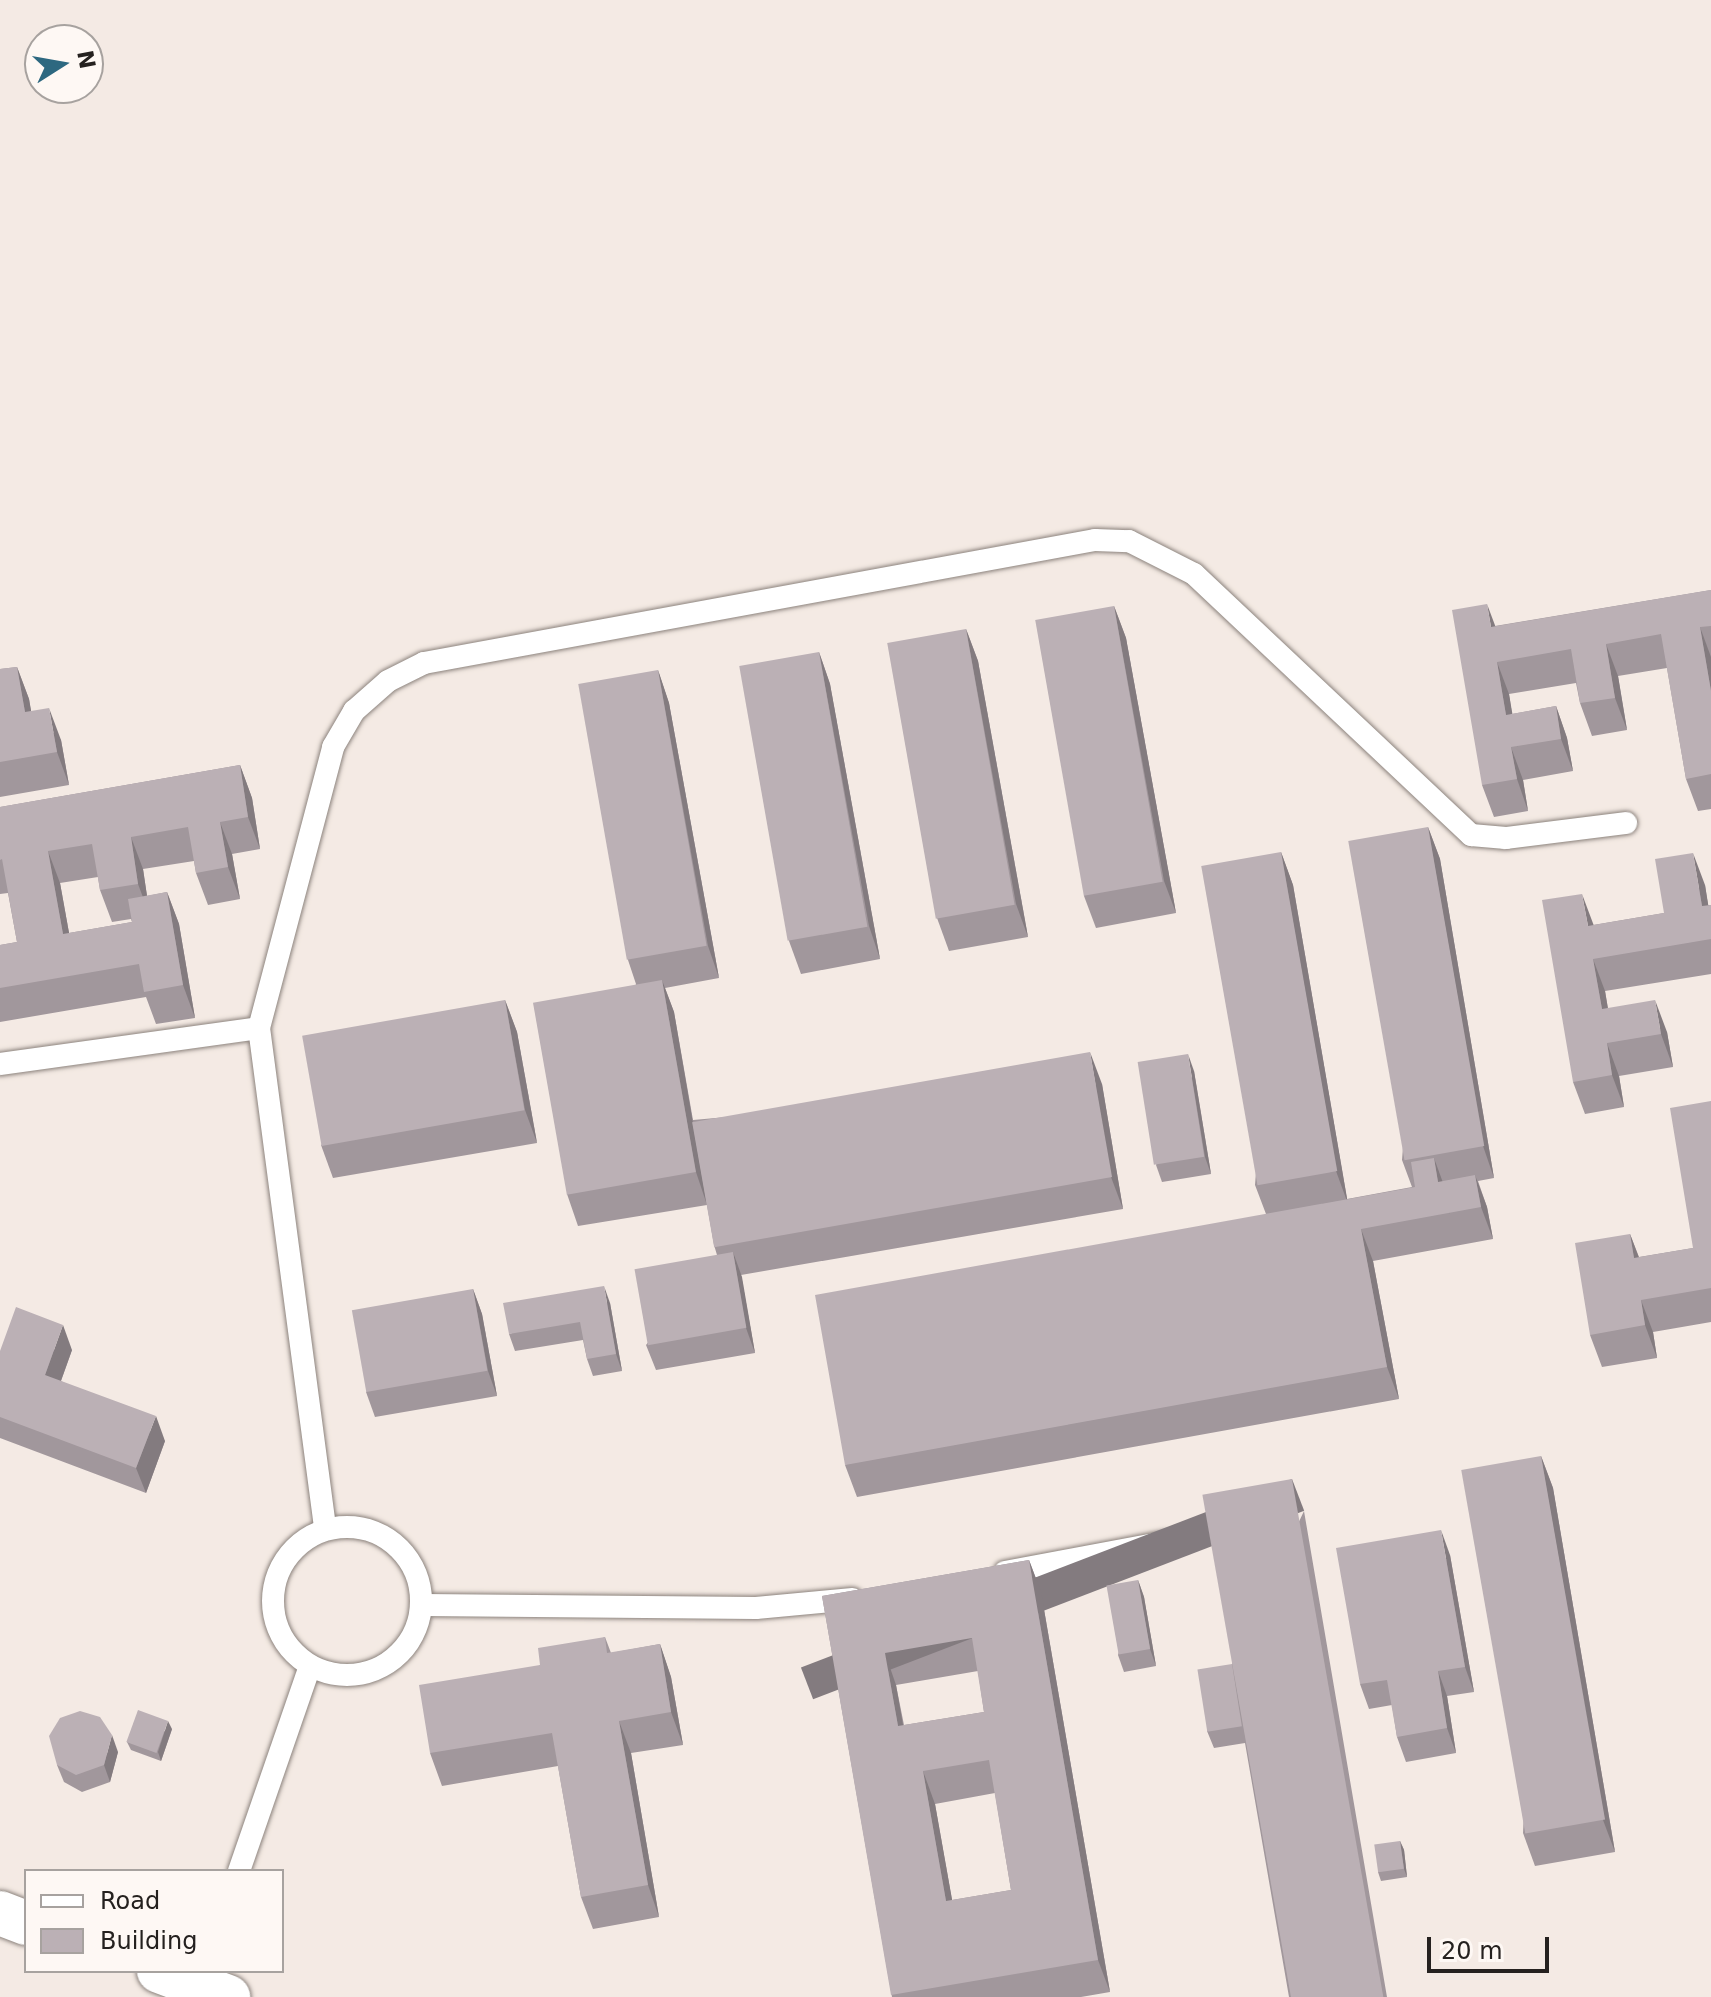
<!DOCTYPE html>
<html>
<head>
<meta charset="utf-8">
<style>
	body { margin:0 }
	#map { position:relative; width:1711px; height:1997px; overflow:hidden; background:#f4eae4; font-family:"DejaVu Sans",sans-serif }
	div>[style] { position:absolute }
	.roads { filter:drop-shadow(0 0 2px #8c837d) drop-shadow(0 0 2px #8c837d) }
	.service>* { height:22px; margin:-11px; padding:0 11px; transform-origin:11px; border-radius:11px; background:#fff }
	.service>.ring { margin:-11px; padding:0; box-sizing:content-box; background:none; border:22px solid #fff; border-radius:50% }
	.secondary>* { height:44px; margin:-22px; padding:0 22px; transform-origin:22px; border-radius:22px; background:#fff }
	.wall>* { inset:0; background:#a1979c }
	.shaded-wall>* { inset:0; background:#837b7f; transform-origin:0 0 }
	.building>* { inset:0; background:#bbb0b5; transform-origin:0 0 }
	span { translate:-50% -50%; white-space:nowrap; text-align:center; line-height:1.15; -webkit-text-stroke:8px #fef8f4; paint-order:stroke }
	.legend { position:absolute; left:24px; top:1869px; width:260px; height:104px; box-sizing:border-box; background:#fef8f4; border:2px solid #a7a29f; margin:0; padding:10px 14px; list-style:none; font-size:24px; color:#25211f }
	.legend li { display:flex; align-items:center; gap:16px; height:40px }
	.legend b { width:40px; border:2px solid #a7a29f }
	.north { position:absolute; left:24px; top:24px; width:80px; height:80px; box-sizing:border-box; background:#fef8f4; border:2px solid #a7a29f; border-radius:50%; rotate:79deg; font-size:22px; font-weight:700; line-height:32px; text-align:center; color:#25211f }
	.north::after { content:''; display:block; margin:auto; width:28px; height:36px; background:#2d6880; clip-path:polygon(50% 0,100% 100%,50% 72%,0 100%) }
	.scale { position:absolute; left:1427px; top:1937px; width:122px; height:36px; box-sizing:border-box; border:4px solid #25211f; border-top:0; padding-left:10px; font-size:24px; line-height:28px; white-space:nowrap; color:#25211f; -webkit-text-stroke:6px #fef8f4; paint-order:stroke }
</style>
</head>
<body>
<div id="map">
	<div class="roads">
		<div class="service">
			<i style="left:0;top:1064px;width:261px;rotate:-7.9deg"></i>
			<i style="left:325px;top:1527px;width:503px;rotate:-97.53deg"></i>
			<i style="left:259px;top:1028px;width:291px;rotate:-75.2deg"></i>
			<i style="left:333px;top:747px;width:42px;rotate:-59.7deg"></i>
			<i style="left:354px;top:711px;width:45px;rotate:-41.4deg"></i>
			<i style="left:388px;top:681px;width:40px;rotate:-26.6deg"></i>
			<i style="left:424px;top:663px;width:682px;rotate:-10.39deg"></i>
			<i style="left:1095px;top:540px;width:34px;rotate:2deg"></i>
			<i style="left:1129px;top:541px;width:73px;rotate:26.9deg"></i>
			<i style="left:1194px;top:574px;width:381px;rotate:43.3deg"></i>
			<i style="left:1471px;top:835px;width:35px;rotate:5deg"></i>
			<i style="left:1506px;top:838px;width:121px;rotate:-7.1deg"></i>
			<i class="ring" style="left:273px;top:1527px;width:126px;height:126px"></i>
			<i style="left:1005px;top:1572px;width:163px;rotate:-10.6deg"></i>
			<i style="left:423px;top:1605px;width:333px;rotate:0.5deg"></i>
			<i style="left:756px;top:1608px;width:97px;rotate:-5.3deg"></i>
			<i style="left:239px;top:1871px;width:214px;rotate:-70.9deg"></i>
		</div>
		<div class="secondary">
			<i style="left:0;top:1913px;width:28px;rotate:21deg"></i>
			<i style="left:159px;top:1971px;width:74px;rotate:20.6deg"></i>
		</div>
	</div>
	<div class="wall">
		<i style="clip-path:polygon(1711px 590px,1711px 809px,1698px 811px,1686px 779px,1667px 668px,1618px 676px,1627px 730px,1592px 736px,1580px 703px,1576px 683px,1509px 694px,1512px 714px,1556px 706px,1567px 738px,1573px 771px,1523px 780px,1528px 811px,1494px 817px,1482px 785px,1495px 626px)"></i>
		<i style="clip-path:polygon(1114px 606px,1126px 638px,1176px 913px,1096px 928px,1084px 896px)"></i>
		<i style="clip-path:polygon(966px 629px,978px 661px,1028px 937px,949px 951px,937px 918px)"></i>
		<i style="clip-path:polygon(819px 652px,830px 684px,880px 959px,801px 974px,789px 941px)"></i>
		<i style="clip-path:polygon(17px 667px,29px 699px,31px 711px,61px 740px,69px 785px,0 797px,0 669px)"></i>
		<i style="clip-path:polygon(658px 670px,669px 703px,719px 978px,665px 988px,674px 1012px,693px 1120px,1102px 1084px,1123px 1209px,741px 1275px,755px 1353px,656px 1370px,646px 1345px,717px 1255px,714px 1245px,707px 1205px,578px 1226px,567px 1194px,636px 984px,628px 960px)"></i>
		<i style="clip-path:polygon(evenodd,240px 765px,252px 798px,260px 849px,232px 854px,240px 899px,208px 905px,196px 873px,194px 861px,143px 869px,147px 896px,167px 892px,179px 924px,195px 1018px,156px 1024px,146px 997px,0 1022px,0 945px,17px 942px,8px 893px,0 894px,0 807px,240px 765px,98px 877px,100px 890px,112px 922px,131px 919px,132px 922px,69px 933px,60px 883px,98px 877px)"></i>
		<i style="clip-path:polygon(1428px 827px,1440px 859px,1494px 1178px,1478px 1181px,1487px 1207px,1493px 1239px,1373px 1261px,1399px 1399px,857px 1497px,845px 1465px,1266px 1214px,1255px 1185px,1281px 852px,1293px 885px,1347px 1199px,1412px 1187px,1402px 1160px)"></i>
		<i style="clip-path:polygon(1705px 885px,1708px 905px,1711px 905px,1711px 974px,1605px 991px,1608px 1008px,1667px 1032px,1673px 1067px,1619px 1076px,1624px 1107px,1585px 1114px,1573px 1082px,1593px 925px,1664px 913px)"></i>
		<i style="clip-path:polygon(505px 1000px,517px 1032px,537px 1143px,333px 1178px,321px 1145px)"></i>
		<i style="clip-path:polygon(1194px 1071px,1211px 1174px,1162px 1182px,1156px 1165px)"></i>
		<i style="clip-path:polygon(1711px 1101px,1711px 1322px,1653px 1332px,1657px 1358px,1602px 1367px,1590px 1335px,1630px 1234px,1639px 1257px,1693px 1248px)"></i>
		<i style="clip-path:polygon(473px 1289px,482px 1314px,497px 1396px,375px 1417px,366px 1392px)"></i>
		<i style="clip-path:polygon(610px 1303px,622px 1371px,593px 1376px,587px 1359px,583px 1340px,515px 1351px,509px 1334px)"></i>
		<i style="clip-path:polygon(72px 1350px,61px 1381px,165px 1441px,146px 1493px,0 1438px,0 1351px)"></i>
		<i style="clip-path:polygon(1541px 1456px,1553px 1488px,1615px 1852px,1535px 1866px,1523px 1833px)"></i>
		<i style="clip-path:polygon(1304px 1511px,1387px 1997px,1289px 1997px,1245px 1743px,1214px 1748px,1207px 1731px,1232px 1664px)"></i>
		<i style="clip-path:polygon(1450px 1555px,1474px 1692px,1447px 1696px,1456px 1753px,1406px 1762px,1397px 1737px,1392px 1705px,1369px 1709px,1360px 1684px)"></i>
		<i style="clip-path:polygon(evenodd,1029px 1560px,1041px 1592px,1110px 1992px,1081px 1997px,892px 1997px,822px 1596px,1029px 1560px,978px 1671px,984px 1712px,904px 1725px,896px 1685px,978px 1671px,1029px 1560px,995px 1793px,1011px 1890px,952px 1900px,935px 1804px,995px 1793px)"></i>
		<i style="clip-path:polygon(1138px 1580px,1144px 1597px,1156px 1666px,1124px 1672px,1118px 1655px)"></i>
		<i style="clip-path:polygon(605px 1637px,611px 1653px,660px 1644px,671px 1677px,683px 1745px,631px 1753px,659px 1917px,593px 1929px,581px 1897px,558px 1766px,442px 1786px,430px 1753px,540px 1665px)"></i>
		<i style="clip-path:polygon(172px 1729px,161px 1761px,131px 1750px,127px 1742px)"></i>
		<i style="clip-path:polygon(118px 1752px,110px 1782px,82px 1792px,64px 1782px,57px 1765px)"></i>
		<i style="clip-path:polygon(1400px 1841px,1404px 1850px,1407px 1877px,1381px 1881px,1378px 1872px)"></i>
	</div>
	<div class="shaded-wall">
		<i style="clip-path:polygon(1487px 604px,1499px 636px,1491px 627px)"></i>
		<i style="clip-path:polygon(1114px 606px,1126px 638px,1176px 913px,1164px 881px)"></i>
		<i style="clip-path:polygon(1700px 627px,1711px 657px,1711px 691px)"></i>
		<i style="clip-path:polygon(966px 629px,978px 661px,1028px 937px,1016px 904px)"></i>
		<i style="clip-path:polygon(1606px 644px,1618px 676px,1627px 730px,1615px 698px)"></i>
		<i style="clip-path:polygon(819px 652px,830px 684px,880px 959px,869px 926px)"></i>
		<i style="clip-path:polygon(1497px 662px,1509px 694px,1518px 747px,1506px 715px)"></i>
		<i style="clip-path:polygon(17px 667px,29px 699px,37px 745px,25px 712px)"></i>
		<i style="clip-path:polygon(658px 670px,669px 703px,719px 978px,708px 946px)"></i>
		<i style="clip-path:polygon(1556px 706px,1567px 738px,1573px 771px,1561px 739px)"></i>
		<i style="clip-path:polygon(49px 708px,61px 740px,69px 785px,57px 752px)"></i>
		<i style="clip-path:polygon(1511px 747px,1523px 780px,1528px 811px,1517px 779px)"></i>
		<i style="clip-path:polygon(240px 765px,252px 798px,260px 849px,248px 817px)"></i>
		<i style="clip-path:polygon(220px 822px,232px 854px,240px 899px,228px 867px)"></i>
		<i style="clip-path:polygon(1428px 827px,1440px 859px,1494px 1178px,1483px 1146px)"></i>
		<i style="clip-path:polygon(131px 837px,143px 869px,150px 916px,138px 884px)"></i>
		<i style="clip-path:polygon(48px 851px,60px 883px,75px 966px,63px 934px)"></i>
		<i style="clip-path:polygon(1281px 852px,1293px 885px,1348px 1204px,1336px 1171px)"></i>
		<i style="clip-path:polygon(1693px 853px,1705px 885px,1711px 922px,1702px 906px)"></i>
		<i style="clip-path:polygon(167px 892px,179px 924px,195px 1018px,183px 985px)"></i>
		<i style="clip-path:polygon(1582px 894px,1594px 926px,1588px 926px)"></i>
		<i style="clip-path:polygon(1593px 959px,1605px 991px,1613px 1041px,1602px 1009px)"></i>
		<i style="clip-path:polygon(662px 980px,674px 1012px,707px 1205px,696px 1172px)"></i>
		<i style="clip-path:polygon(505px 1000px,517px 1032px,537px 1143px,525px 1110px)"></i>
		<i style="clip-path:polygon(1655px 1000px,1667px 1032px,1673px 1067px,1661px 1034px)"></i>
		<i style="clip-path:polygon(1607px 1043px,1619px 1076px,1624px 1107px,1612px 1075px)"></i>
		<i style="clip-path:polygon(1090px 1052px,1102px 1084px,1123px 1209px,1111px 1177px)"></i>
		<i style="clip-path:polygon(1188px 1054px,1194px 1071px,1211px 1174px,1205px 1157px)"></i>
		<i style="clip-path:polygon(1434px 1158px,1446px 1191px,1450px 1214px,1438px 1182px)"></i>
		<i style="clip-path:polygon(1475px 1175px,1487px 1207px,1493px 1239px,1481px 1207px)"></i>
		<i style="clip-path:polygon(1361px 1229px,1373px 1261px,1399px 1399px,1387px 1367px)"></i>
		<i style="clip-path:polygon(1630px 1234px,1642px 1266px,1634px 1258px)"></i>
		<i style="clip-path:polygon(733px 1252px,742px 1277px,755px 1353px,746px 1328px)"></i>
		<i style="clip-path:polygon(604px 1286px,610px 1303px,622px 1371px,616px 1354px)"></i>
		<i style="clip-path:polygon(473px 1289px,482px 1314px,497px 1396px,488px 1371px)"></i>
		<i style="clip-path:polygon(1641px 1300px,1653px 1332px,1657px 1358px,1645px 1325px)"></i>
		<i style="clip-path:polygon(63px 1325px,72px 1350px,54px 1400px,45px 1375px)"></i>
		<i style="clip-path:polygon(156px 1416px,165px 1441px,146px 1493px,136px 1468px)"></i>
		<i style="clip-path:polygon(1541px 1456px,1553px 1488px,1615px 1852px,1603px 1820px)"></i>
		<i style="left:1292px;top:1479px;width:34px;height:526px;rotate:69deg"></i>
		<i style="clip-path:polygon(1441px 1530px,1450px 1555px,1474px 1692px,1465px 1667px)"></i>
		<i style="clip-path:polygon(1029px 1560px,1041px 1592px,1110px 1992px,1098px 1960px)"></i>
		<i style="clip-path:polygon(1138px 1580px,1144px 1597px,1156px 1666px,1150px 1649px)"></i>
		<i style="clip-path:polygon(660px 1644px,671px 1677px,683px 1745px,671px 1712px)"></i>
		<i style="clip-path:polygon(885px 1653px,896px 1685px,909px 1759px,898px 1726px)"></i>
		<i style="clip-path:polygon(1438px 1671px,1447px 1696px,1456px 1753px,1447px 1728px)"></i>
		<i style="clip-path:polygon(168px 1721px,172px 1729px,161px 1761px,158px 1752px)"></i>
		<i style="clip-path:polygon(619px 1721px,631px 1753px,659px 1917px,648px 1885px)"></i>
		<i style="clip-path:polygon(112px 1735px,118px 1752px,110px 1782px,104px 1765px)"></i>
		<i style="clip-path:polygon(923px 1771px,935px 1804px,958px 1933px,946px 1901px)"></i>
		<i style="clip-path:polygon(1400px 1841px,1404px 1850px,1407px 1877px,1404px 1869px)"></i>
	</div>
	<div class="building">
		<i style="clip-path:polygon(1711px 590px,1711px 626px,1700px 627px,1711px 691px,1711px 774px,1686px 779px,1661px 634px,1606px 644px,1615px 698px,1580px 703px,1571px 649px,1497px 662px,1506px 715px,1556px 706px,1561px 739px,1511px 747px,1517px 779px,1482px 785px,1452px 610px,1487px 604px,1491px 627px)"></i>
		<i style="left:1114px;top:606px;width:280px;height:80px;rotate:80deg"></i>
		<i style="left:966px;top:629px;width:280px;height:80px;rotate:80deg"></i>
		<i style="left:819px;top:652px;width:279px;height:81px;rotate:80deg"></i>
		<i style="clip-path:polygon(17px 667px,25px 712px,49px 708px,57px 752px,0 762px,0 669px)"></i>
		<i style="left:658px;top:670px;width:280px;height:81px;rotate:80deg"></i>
		<i style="clip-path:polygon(240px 765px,248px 817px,220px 822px,228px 867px,196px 873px,188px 827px,131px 837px,138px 884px,100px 890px,92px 844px,48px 851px,63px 934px,132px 922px,128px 899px,167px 892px,183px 985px,144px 992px,139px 964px,0 988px,0 945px,17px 942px,2px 859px,0 860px,0 807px)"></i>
		<i style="left:1428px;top:827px;width:324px;height:81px;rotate:80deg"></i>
		<i style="left:1281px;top:852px;width:324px;height:81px;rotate:80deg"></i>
		<i style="clip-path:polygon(1693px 853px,1702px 906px,1711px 905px,1711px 939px,1593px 959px,1602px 1009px,1655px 1000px,1661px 1034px,1607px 1043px,1612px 1075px,1573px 1082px,1542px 900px,1582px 894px,1588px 926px,1664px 913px,1655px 859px)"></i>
		<i style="left:662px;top:980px;width:195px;height:131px;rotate:80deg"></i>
		<i style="left:505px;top:1000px;width:112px;height:206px;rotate:80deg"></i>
		<i style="left:1090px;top:1052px;width:127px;height:404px;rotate:80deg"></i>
		<i style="left:1188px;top:1054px;width:104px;height:51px;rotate:81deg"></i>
		<i style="clip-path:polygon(1711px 1101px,1711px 1288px,1641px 1300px,1645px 1325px,1590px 1335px,1575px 1243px,1630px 1234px,1634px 1258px,1693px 1248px,1670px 1108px)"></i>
		<i style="clip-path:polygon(1434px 1158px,1438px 1182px,1475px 1175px,1481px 1207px,1361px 1229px,1387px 1367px,845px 1465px,815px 1295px,1415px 1187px,1411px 1162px)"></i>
		<i style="left:733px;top:1252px;width:77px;height:100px;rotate:80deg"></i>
		<i style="clip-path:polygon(604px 1286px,616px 1354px,587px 1359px,580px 1322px,509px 1334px,503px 1303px)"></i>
		<i style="left:473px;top:1289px;width:83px;height:123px;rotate:80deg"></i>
		<i style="clip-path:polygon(16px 1307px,63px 1325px,45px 1375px,156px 1416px,136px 1468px,0 1417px,0 1351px)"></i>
		<i style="left:1541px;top:1456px;width:369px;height:81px;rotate:80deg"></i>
		<i style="left:1292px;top:1479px;width:526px;height:91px;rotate:80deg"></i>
		<i style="clip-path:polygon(1441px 1530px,1465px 1667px,1438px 1671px,1447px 1728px,1397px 1737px,1387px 1680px,1360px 1684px,1336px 1548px)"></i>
		<i style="clip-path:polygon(evenodd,1029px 1560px,1098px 1960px,891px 1995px,822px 1596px,1029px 1560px,972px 1638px,984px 1712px,898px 1726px,885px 1653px,972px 1638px,1029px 1560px,989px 1760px,1011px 1890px,946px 1901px,923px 1771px,989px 1760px)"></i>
		<i style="left:1138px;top:1580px;width:70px;height:32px;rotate:80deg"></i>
		<i style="clip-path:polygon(605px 1637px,607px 1653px,660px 1644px,671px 1712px,619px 1721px,648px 1885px,581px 1897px,552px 1733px,430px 1753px,419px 1685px,540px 1665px,538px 1648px)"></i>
		<i style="left:1232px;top:1664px;width:63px;height:35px;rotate:81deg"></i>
		<i style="left:138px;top:1710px;width:32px;height:34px;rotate:20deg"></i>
		<i style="clip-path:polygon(80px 1711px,100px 1717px,112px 1735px,104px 1765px,76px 1775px,57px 1765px,49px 1736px,60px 1718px)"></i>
		<i style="left:1400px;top:1841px;width:28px;height:26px;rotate:82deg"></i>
	</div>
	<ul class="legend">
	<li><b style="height:10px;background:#fff"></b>Road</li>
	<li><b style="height:22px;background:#bbb0b5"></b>Building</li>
	</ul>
	<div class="north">N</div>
	<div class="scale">20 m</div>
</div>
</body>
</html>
